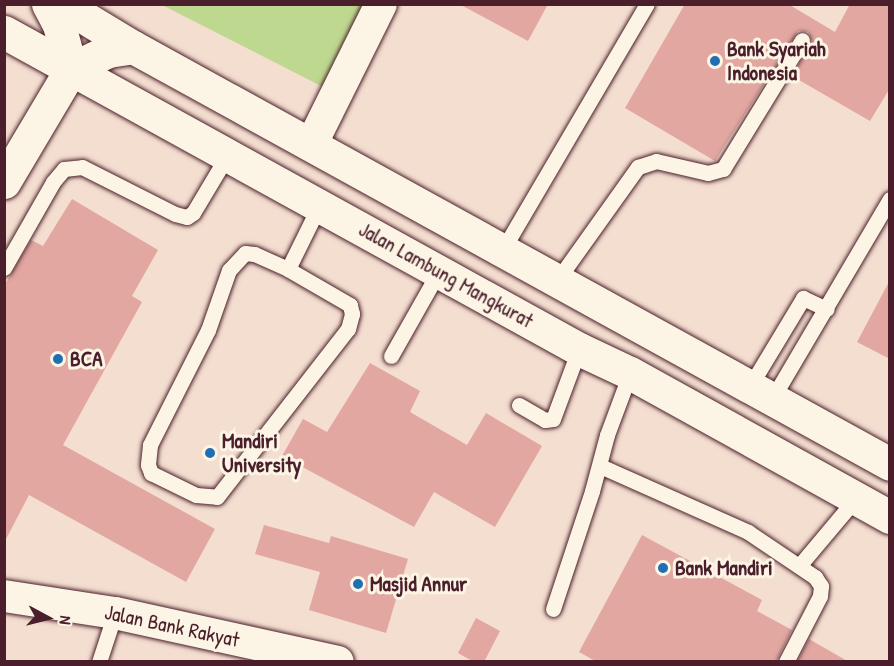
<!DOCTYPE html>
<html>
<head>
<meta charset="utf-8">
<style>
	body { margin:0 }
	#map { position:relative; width:894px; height:666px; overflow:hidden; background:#f4ded0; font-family:"Patrick Hand",sans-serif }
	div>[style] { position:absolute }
	.green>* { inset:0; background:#bed88f }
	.building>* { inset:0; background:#e1a7a0 }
	.roads { filter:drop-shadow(0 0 2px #4a1f2b) drop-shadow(0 0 2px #4a1f2b) }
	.lane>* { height:15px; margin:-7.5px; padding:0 7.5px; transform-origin:7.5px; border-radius:7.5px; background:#fcf5e5 }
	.street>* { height:32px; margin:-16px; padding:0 16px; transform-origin:16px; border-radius:16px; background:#fcf5e5 }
	.highway>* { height:33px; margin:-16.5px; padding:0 16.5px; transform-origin:16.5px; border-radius:16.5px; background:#fcf5e5 }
	.dots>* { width:16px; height:16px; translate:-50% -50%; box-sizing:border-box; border:3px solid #fcf5e5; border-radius:50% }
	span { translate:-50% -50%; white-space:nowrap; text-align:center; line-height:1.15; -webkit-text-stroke:6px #fcf5e5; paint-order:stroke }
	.poi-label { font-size:21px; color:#4a1f2b; font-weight:700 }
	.left { translate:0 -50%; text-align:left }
	.street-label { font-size:21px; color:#4a1f2b }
	.frame { position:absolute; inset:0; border:6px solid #4a1f2b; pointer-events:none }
	.north { position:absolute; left:18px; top:588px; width:60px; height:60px; -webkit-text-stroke:4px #fcf5e5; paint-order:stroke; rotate:97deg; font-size:16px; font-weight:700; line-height:24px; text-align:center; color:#4a1f2b }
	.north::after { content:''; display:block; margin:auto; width:21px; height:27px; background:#4a1f2b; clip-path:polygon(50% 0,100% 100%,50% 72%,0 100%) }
</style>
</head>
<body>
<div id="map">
	<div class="green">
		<i style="clip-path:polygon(162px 5px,363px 5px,325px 88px)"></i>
	</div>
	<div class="building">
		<i style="clip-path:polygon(459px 4px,548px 4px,528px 41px)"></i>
		<i style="clip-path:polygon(685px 4px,788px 4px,835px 32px,850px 4px,890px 4px,890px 88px,870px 121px,792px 76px,812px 41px,808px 32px,798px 31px,715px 161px,625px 108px)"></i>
		<i style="clip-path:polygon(72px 199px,158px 250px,132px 296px,142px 302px,63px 445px,215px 529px,186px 582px,29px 495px,4px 543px,4px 286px,31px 240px,43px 246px)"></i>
		<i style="clip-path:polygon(890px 280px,890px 359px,857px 342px)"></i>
		<i style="clip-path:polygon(370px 363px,420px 391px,410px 412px,467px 445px,486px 413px,542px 446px,495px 527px,434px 492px,414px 527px,282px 456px,303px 419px,327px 432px)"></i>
		<i style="clip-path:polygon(264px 525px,329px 543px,331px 536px,408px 559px,386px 633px,309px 610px,320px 572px,255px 554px)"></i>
		<i style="clip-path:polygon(642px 535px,762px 600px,757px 611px,792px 630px,776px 662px,597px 662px,579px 652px)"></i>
		<i style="clip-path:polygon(476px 618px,500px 631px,484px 662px,474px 662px,458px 653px)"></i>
		<i style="clip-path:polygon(809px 639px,849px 662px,797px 662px)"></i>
	</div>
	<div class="roads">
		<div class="lane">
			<i style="left:502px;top:251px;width:286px;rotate:-59.6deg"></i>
			<i style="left:4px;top:268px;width:99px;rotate:-60.3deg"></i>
			<i style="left:53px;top:182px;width:17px;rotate:-50deg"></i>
			<i style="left:64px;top:169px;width:18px;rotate:-6deg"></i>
			<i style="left:82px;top:167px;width:104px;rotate:26.8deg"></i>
			<i style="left:175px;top:214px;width:12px;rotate:14deg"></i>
			<i style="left:187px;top:217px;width:7px;rotate:-34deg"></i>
			<i style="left:193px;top:213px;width:66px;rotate:-59.2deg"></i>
			<i style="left:288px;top:269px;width:37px;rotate:-156deg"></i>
			<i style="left:254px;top:254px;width:9px;rotate:-174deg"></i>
			<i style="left:245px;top:253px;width:23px;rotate:133deg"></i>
			<i style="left:229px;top:270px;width:64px;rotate:109.3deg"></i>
			<i style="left:208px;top:330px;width:129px;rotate:116.8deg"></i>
			<i style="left:150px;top:445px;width:20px;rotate:96deg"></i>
			<i style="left:148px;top:465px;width:9px;rotate:69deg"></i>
			<i style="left:151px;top:473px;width:50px;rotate:26.1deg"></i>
			<i style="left:196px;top:495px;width:21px;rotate:5deg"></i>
			<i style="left:217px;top:497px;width:213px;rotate:-52.1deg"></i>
			<i style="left:348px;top:329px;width:16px;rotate:-75deg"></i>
			<i style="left:352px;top:314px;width:9px;rotate:-103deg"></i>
			<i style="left:350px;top:305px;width:72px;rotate:-149.9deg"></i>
			<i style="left:288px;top:269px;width:70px;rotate:-63.8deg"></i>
			<i style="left:558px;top:279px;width:138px;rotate:-54.5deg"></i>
			<i style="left:638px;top:167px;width:19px;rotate:-18deg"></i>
			<i style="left:656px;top:161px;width:53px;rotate:13deg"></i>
			<i style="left:708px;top:173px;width:16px;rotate:-15deg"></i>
			<i style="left:723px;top:169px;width:151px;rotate:-58.5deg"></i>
			<i style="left:391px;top:356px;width:98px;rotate:-60.5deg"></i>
			<i style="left:750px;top:386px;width:103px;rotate:-58.9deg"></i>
			<i style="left:803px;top:298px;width:26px;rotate:25deg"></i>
			<i style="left:772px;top:399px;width:232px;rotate:-59.5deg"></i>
			<i style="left:519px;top:405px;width:30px;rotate:30deg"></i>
			<i style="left:545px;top:420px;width:8px;rotate:-7deg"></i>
			<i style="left:553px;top:419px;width:75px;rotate:-69.6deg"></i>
			<i style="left:600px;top:466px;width:162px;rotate:24deg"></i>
			<i style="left:748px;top:532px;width:81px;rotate:33.9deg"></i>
			<i style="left:815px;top:577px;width:11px;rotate:56deg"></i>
			<i style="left:821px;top:586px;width:10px;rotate:96deg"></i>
			<i style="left:820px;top:596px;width:74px;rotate:117.3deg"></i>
			<i style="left:799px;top:566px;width:89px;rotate:-50deg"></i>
			<i style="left:553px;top:609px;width:124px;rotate:-71.7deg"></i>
			<i style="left:592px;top:491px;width:58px;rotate:-75deg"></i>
			<i style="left:607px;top:435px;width:66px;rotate:-69.6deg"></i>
			<i style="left:99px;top:662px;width:52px;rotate:-71.9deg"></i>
		</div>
		<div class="street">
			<i style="left:311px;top:145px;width:157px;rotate:-63.6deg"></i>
			<i style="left:4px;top:596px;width:112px;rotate:8.7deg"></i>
			<i style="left:115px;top:613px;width:228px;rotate:12.4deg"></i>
		</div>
		<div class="highway">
			<i style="left:48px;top:4px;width:24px;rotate:62deg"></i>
			<i style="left:59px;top:25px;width:46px;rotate:74.7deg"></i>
			<i style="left:62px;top:4px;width:83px;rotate:31.2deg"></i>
			<i style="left:133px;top:47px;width:864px;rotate:28.85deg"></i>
			<i style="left:4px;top:32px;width:657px;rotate:28.87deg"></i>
			<i style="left:579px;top:349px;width:56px;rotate:25.2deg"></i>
			<i style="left:630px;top:373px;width:297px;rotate:29deg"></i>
			<i style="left:4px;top:182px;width:131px;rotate:-59.3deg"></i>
			<i style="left:71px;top:69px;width:41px;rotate:-25.9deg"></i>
			<i style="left:108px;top:51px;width:25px;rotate:-9deg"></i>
		</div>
	</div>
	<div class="dots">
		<i style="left:715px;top:61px;background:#1f6fb2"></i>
		<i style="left:58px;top:359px;background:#1f6fb2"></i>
		<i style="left:210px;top:453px;background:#1f6fb2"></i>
		<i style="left:663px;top:568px;background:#1f6fb2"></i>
		<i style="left:358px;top:584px;background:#1f6fb2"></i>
	</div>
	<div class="poi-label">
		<span class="left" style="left:727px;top:61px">Bank Syariah<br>Indonesia</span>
		<span class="left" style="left:70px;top:359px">BCA</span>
		<span class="left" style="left:222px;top:453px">Mandiri<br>University</span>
		<span class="left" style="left:675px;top:568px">Bank Mandiri</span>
		<span class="left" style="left:370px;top:584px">Masjid Annur</span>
	</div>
	<div class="street-label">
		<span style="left:446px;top:275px;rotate:29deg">Jalan Lambung Mangkurat</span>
		<span style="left:172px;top:626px;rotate:12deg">Jalan Bank Rakyat</span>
	</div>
	<div class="frame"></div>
	<div class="north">N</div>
</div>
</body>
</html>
